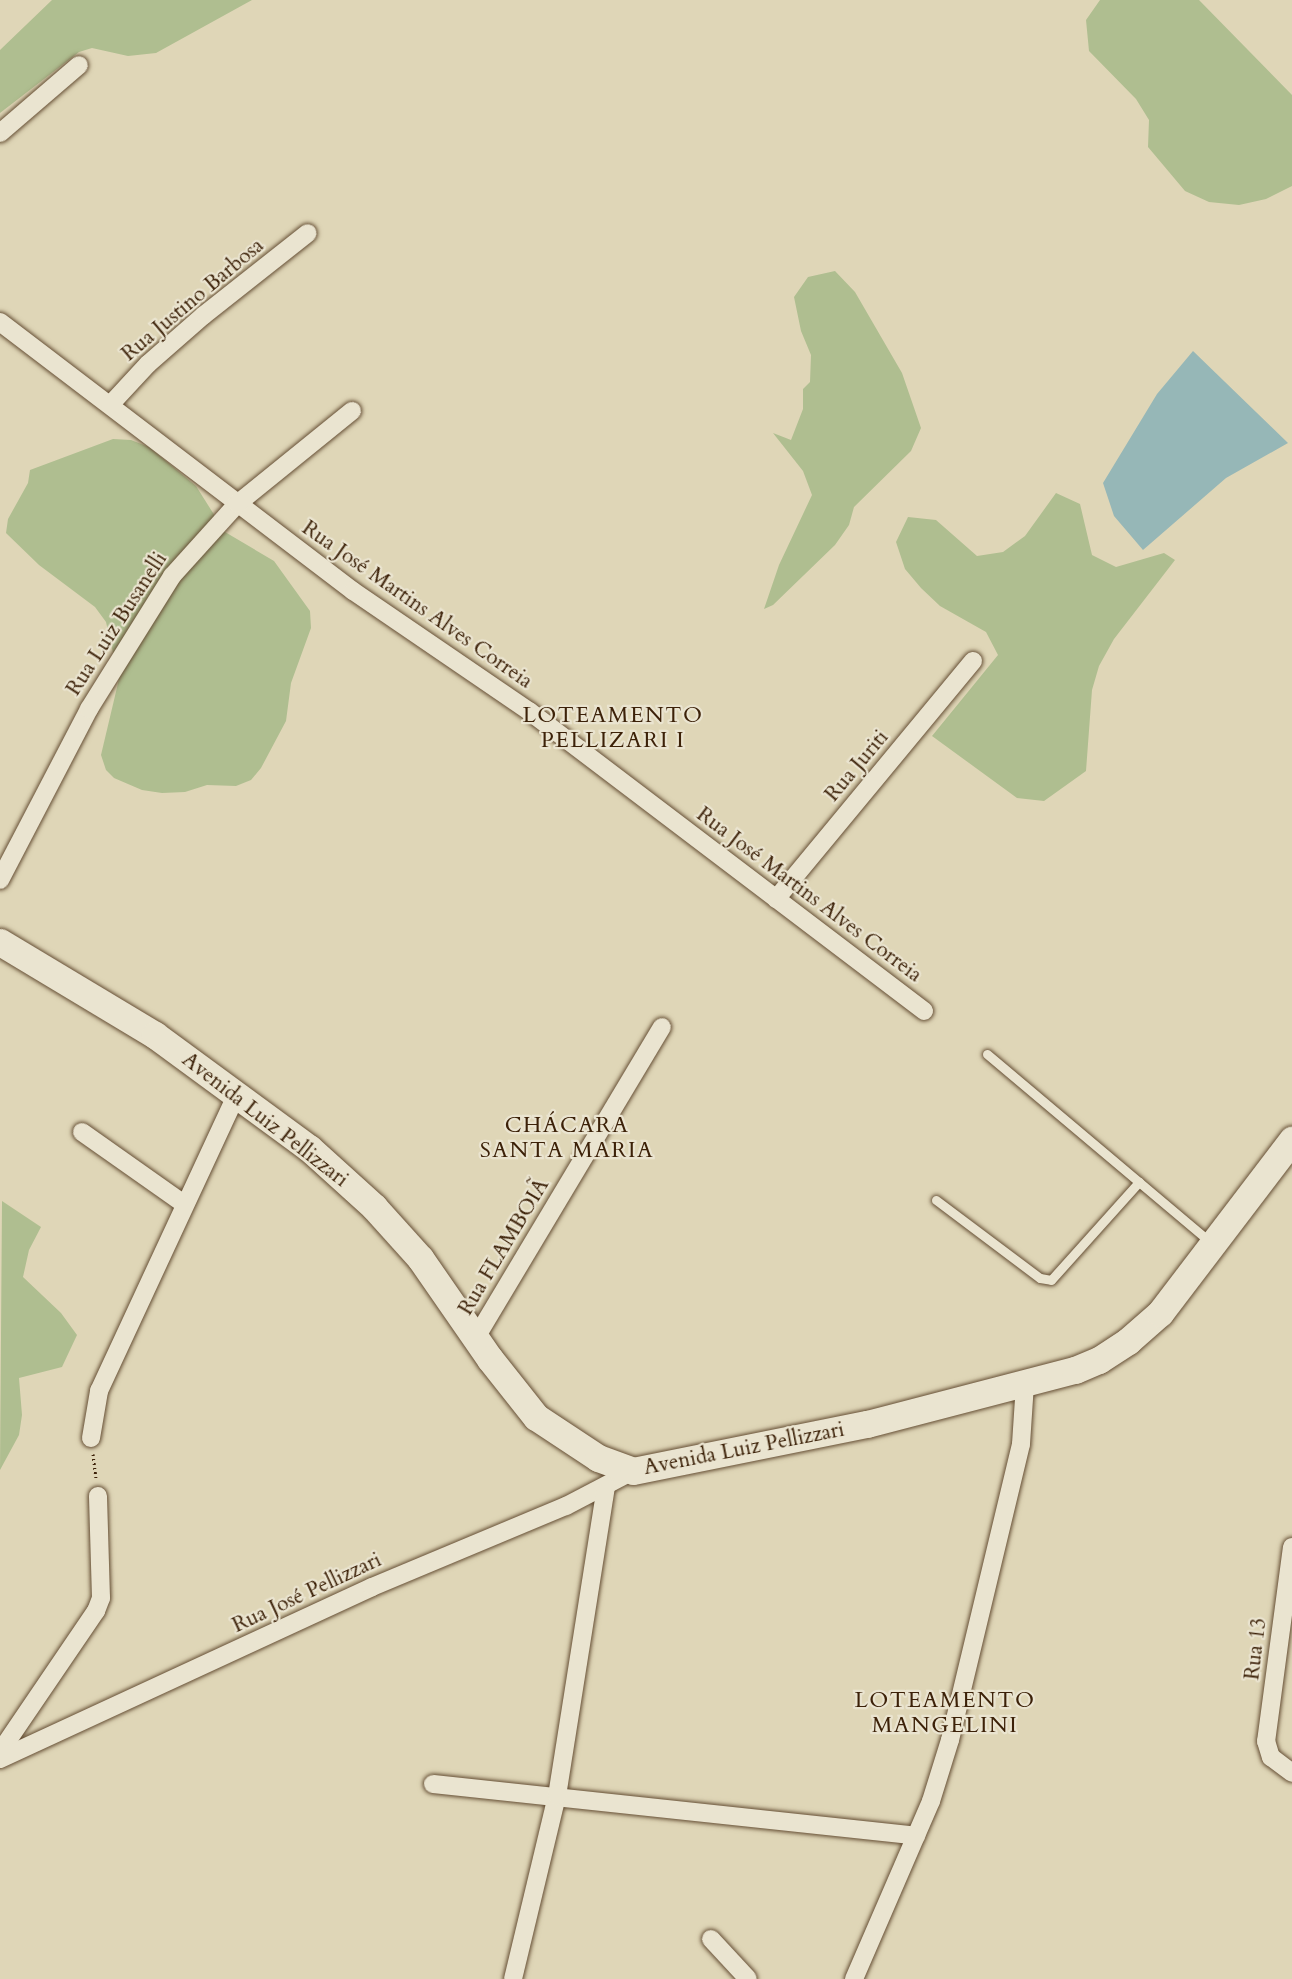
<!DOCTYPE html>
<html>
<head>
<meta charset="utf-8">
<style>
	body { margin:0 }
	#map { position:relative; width:1292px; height:1979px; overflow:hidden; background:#dfd6b7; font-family:Cardo,serif }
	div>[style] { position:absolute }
	.green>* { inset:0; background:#afbe90 }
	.water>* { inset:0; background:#96b7b7 }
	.path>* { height:3px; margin-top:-1.5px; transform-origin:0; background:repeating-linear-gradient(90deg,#3c2108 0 1.5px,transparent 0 4.5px) }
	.roads { filter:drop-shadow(0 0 2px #654e34) drop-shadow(0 0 2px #654e34) }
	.lane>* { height:9px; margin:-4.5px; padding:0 4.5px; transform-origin:4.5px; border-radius:4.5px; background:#eae4d0 }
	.street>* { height:18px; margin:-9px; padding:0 9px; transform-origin:9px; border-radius:9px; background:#eae4d0 }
	.secondary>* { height:27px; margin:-13.5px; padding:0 13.5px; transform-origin:13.5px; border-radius:13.5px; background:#eae4d0 }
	span { translate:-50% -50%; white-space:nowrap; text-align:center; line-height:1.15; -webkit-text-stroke:4.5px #eae4d0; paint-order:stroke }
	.street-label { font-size:21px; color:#3c2108 }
	.neighbourhood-label { font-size:22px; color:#3c2108; letter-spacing:1.5px }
</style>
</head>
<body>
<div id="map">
	<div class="green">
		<i style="clip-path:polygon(52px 0,252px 0,156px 53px,128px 56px,92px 48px,79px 52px,0 113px,0 50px)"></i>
		<i style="clip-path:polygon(1100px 0,1199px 0,1292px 95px,1292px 186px,1266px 199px,1239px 205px,1209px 202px,1185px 191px,1148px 147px,1149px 120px,1136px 99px,1089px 51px,1086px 20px)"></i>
		<i style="clip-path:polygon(835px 271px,855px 292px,902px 373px,921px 428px,911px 451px,854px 507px,849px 525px,835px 545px,773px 605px,764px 609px,779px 565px,812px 495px,803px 471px,773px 433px,791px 440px,803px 409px,803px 389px,810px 382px,811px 355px,801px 331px,794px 297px,808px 277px)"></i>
		<i style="clip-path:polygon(113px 439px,131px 440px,149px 447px,196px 486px,225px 532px,274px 561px,310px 611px,311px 628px,291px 683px,286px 721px,261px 768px,251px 780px,236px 786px,207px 785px,185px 792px,162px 793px,142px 790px,114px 778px,106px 770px,101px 755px,119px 679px,106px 622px,95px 607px,39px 565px,6px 533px,8px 519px,28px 483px,30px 470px)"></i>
		<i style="clip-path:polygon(1056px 493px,1080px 504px,1092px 555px,1116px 567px,1164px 553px,1175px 560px,1114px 639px,1099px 666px,1092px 690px,1086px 771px,1044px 801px,1017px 798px,932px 736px,998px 655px,986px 632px,940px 606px,921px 588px,905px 569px,896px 542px,908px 517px,936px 520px,977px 556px,1003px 552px,1025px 536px)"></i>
		<i style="clip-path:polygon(2px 1201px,41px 1227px,29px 1250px,23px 1277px,61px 1313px,77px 1335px,62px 1367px,19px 1378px,22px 1415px,19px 1435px,0 1470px)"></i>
	</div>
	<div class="water">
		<i style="clip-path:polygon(1193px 351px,1288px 443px,1226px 478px,1143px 550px,1114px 516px,1103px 483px,1157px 394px)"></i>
	</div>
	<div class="path">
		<i style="left:93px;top:1454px;width:26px;rotate:83deg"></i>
	</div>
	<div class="roads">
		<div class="lane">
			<i style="left:987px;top:1054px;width:292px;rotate:40.1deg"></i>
			<i style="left:936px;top:1200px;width:130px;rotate:36.9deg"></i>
			<i style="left:1040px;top:1278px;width:11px;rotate:10deg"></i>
			<i style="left:1051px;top:1280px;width:132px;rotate:-48.1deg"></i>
		</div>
		<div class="street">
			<i style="left:0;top:133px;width:104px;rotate:-40.7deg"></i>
			<i style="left:0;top:322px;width:444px;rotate:37.3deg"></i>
			<i style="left:353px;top:591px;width:213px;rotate:34.3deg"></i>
			<i style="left:529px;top:711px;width:496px;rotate:37.2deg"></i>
			<i style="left:110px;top:405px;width:56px;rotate:-47.2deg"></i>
			<i style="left:148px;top:364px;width:74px;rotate:-41.2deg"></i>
			<i style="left:204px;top:315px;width:132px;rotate:-38.3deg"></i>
			<i style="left:0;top:880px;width:193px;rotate:-62.5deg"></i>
			<i style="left:89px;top:709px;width:157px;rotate:-58deg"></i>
			<i style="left:172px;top:576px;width:97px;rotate:-47.9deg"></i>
			<i style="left:237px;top:504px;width:148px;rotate:-39deg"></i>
			<i style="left:776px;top:899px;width:309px;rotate:-50.4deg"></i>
			<i style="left:82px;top:1132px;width:125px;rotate:35.2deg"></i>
			<i style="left:477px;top:1336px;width:360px;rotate:-59.1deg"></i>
			<i style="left:91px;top:1438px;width:48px;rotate:-80.3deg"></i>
			<i style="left:99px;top:1391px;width:327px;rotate:-65.1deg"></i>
			<i style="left:1292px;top:1547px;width:196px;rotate:97.6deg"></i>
			<i style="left:1266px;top:1741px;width:17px;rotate:73deg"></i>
			<i style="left:1271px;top:1757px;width:26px;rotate:37deg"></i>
			<i style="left:0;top:1752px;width:171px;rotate:-55.8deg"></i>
			<i style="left:96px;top:1611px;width:14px;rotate:-69deg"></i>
			<i style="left:101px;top:1598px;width:102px;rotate:-91.7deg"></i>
			<i style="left:0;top:1759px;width:410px;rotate:-24.8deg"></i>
			<i style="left:372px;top:1587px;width:210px;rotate:-22.7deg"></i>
			<i style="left:566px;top:1506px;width:76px;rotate:-27.6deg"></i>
			<i style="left:433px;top:1784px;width:486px;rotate:6.1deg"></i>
			<i style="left:711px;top:1939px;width:54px;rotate:47.2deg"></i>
			<i style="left:513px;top:1979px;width:188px;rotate:-76.5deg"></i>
			<i style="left:557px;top:1796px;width:313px;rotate:-81deg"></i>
			<i style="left:854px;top:1979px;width:194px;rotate:-66.6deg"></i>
			<i style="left:931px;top:1801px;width:64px;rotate:-72.7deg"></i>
			<i style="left:950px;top:1740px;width:304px;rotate:-76.5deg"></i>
			<i style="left:1021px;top:1444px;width:60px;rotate:-86.2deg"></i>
		</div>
		<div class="secondary">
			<i style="left:0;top:942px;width:181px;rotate:31deg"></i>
			<i style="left:155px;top:1035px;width:191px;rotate:36.3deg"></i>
			<i style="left:309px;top:1148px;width:88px;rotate:42.2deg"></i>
			<i style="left:374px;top:1207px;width:69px;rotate:48deg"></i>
			<i style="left:420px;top:1258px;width:123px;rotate:55.3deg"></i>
			<i style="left:490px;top:1359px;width:74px;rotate:51.6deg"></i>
			<i style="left:536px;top:1417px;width:74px;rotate:33.5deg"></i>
			<i style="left:598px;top:1458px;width:37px;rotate:20deg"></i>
			<i style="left:633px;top:1471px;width:239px;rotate:-11.4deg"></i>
			<i style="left:867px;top:1424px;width:215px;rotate:-14.6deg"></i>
			<i style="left:1075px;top:1370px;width:26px;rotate:-23deg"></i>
			<i style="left:1099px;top:1360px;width:35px;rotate:-33deg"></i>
			<i style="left:1128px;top:1341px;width:43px;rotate:-41.2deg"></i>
			<i style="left:1160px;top:1313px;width:218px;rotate:-52.7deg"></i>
		</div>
	</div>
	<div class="street-label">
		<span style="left:193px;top:300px;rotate:-40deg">Rua Justino Barbosa</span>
		<span style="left:417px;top:605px;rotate:35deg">Rua José Martins Alves Correia</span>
		<span style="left:117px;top:624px;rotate:-57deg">Rua Luiz Busanelli</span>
		<span style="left:857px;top:766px;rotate:-50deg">Rua Juriti</span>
		<span style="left:809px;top:895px;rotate:37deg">Rua José Martins Alves Correia</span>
		<span style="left:265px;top:1120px;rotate:38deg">Avenida Luiz Pellizzari</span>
		<span style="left:504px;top:1247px;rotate:-59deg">Rua FLAMBOIÃ</span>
		<span style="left:744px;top:1449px;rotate:-11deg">Avenida Luiz Pellizzari</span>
		<span style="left:307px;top:1593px;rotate:-25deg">Rua José Pellizzari</span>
		<span style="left:1256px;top:1649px;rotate:-83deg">Rua 13</span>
	</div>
	<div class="neighbourhood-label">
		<span style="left:613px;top:728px">LOTEAMENTO<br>PELLIZARI I</span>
		<span style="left:567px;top:1138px">CHÁCARA<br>SANTA MARIA</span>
		<span style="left:945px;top:1713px">LOTEAMENTO<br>MANGELINI</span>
	</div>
</div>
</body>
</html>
